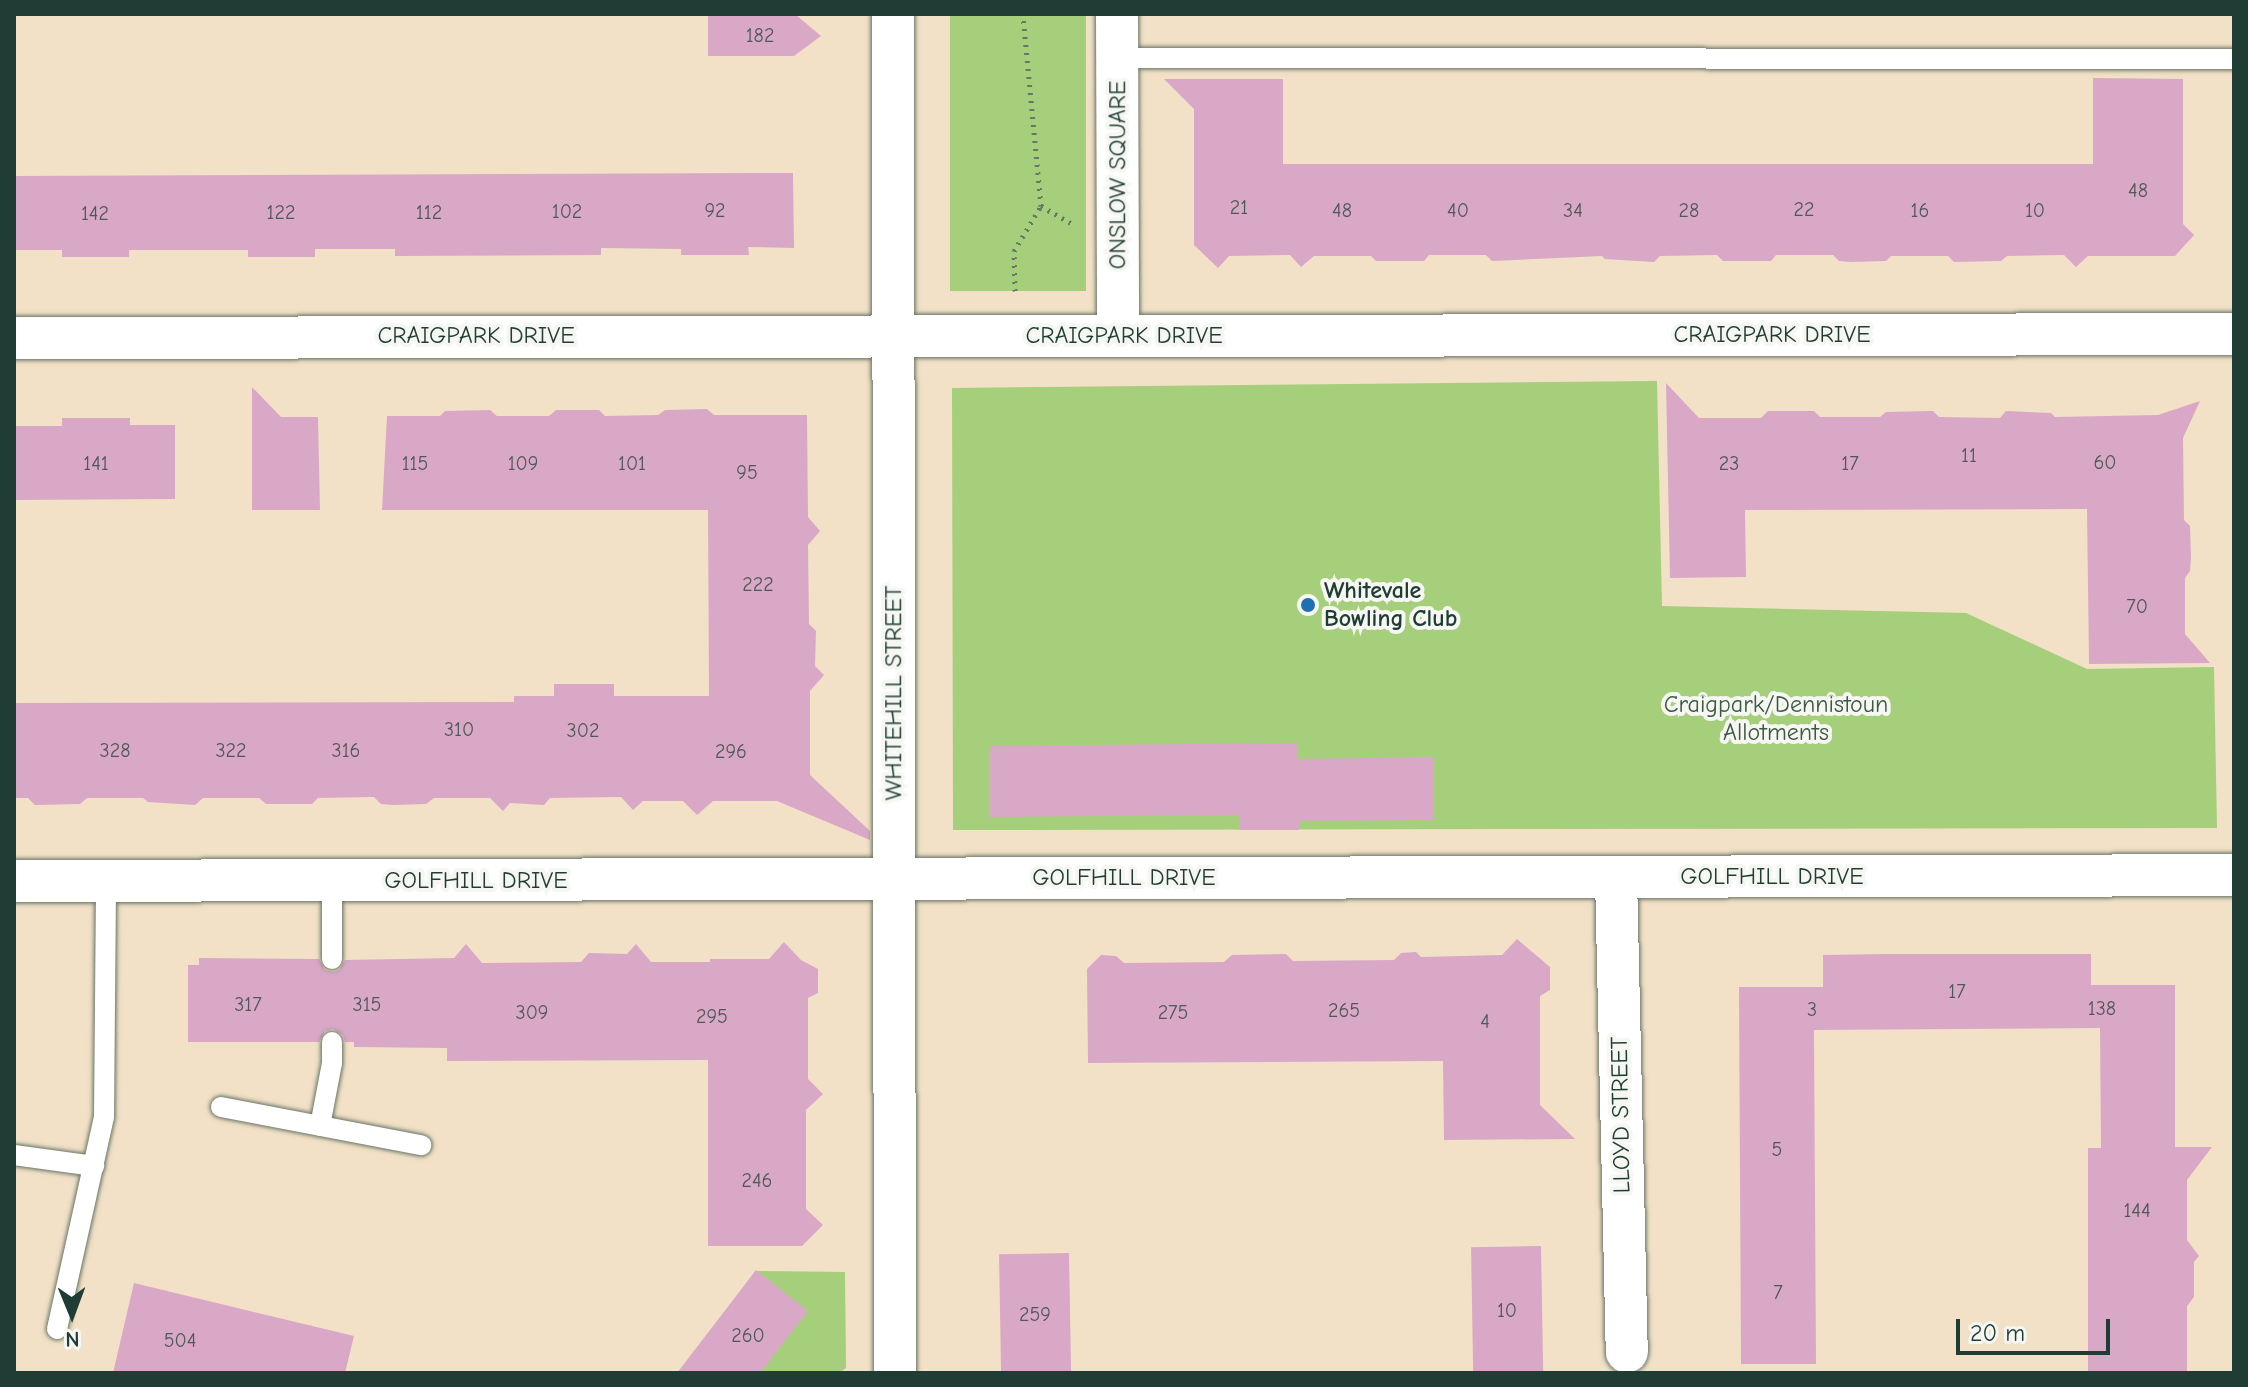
<!DOCTYPE html>
<html>
<head>
<meta charset="utf-8">
<style>
	body { margin:0 }
	#map { position:relative; width:2248px; height:1387px; overflow:hidden; background:#f2e1c7; font-family:"Comic Neue",sans-serif }
	div>[style] { position:absolute }
	.green>* { inset:0; background:#a5cf7b; transform-origin:0 0 }
	.building>* { inset:0; background:#d9a8c6; transform-origin:0 0 }
	.path>* { height:5px; margin-top:-2.5px; transform-origin:0; background:repeating-linear-gradient(90deg,#697667 0 2px,transparent 0 8px) }
	.roads { filter:drop-shadow(0 0 2px #697667) drop-shadow(0 0 2px #697667) }
	.service>* { height:20px; margin:-10px; padding:0 10px; transform-origin:10px; border-radius:10px; background:#fff }
	.minor>* { height:42px; margin:-21px; padding:0 21px; transform-origin:21px; border-radius:21px; background:#fff }
	.dots>* { width:22px; height:22px; translate:-50% -50%; box-sizing:border-box; border:4px solid #f6f6f2; border-radius:50% }
	span { translate:-50% -50%; white-space:nowrap; text-align:center; line-height:1.15; -webkit-text-stroke:8px #f6f6f2; paint-order:stroke }
	.number-label { font-size:20px; color:#4e5858 }
	.number-label span { -webkit-text-stroke-width:0 }
	.street-label { font-size:24px; color:#1f3d34 }
	.poi-label { font-size:24px; color:#1f3d34; font-weight:700 }
	.left { translate:0 -50%; text-align:left }
	.park-label { font-size:24px; color:#3a5a42 }
	.frame { position:absolute; inset:0; border:16px solid #1f3d34; pointer-events:none }
	.north { position:absolute; left:32px; top:1275px; width:80px; height:80px; -webkit-text-stroke:6px #f6f6f2; paint-order:stroke; rotate:179deg; font-size:22px; font-weight:700; line-height:32px; text-align:center; color:#1f3d34 }
	.north::after { content:''; display:block; margin:auto; width:28px; height:36px; background:#1f3d34; clip-path:polygon(50% 0,100% 100%,50% 72%,0 100%) }
	.scale { position:absolute; left:1956px; top:1319px; width:154px; height:36px; box-sizing:border-box; border:4px solid #1f3d34; border-top:0; padding-left:10px; font-size:24px; line-height:28px; white-space:nowrap; color:#1f3d34; -webkit-text-stroke:6px #f6f6f2; paint-order:stroke }
</style>
</head>
<body>
<div id="map">
	<div class="green">
		<i style="left:950px;top:14px;width:136px;height:277px"></i>
		<i style="clip-path:polygon(1657px 381px,1662px 606px,1966px 613px,2087px 669px,2214px 667px,2217px 828px,953px 830px,952px 388px)"></i>
		<i style="clip-path:polygon(756px 1271px,845px 1272px,846px 1368px,839px 1373px,760px 1373px)"></i>
	</div>
	<div class="building">
		<i style="clip-path:polygon(708px 14px,795px 14px,821px 36px,794px 56px,708px 56px)"></i>
		<i style="clip-path:polygon(2093px 78px,2183px 79px,2183px 224px,2194px 235px,2175px 256px,2088px 256px,2076px 267px,2064px 255px,2007px 256px,2001px 261px,1954px 262px,1948px 256px,1891px 256px,1886px 261px,1851px 262px,1839px 261px,1833px 255px,1776px 255px,1771px 261px,1723px 261px,1717px 255px,1660px 256px,1654px 262px,1605px 259px,1602px 256px,1492px 261px,1486px 255px,1429px 255px,1424px 261px,1376px 261px,1371px 256px,1314px 256px,1301px 267px,1290px 255px,1229px 256px,1218px 268px,1194px 245px,1194px 109px,1164px 79px,1283px 79px,1283px 164px,2093px 164px)"></i>
		<i style="clip-path:polygon(793px 173px,794px 248px,748px 247px,749px 255px,681px 255px,681px 249px,601px 248px,601px 255px,395px 256px,395px 249px,315px 249px,315px 257px,248px 257px,248px 250px,129px 250px,129px 257px,62px 257px,62px 250px,14px 250px,14px 176px)"></i>
		<i style="clip-path:polygon(1666px 383px,1699px 418px,1761px 418px,1768px 411px,1814px 411px,1820px 417px,1880px 417px,1886px 412px,1933px 411px,1939px 417px,2000px 418px,2006px 411px,2051px 413px,2055px 417px,2158px 415px,2200px 401px,2183px 438px,2184px 520px,2190px 526px,2191px 558px,2190px 571px,2185px 578px,2185px 634px,2210px 663px,2089px 664px,2087px 509px,1745px 510px,1746px 577px,1670px 578px)"></i>
		<i style="clip-path:polygon(252px 387px,281px 417px,318px 417px,320px 510px,252px 510px)"></i>
		<i style="clip-path:polygon(707px 409px,714px 415px,807px 415px,808px 517px,820px 531px,808px 545px,809px 624px,816px 631px,815px 666px,824px 675px,810px 691px,810px 775px,870px 831px,870px 840px,777px 801px,713px 801px,697px 815px,683px 801px,643px 801px,633px 810px,621px 797px,550px 798px,544px 805px,510px 803px,503px 811px,490px 798px,434px 798px,426px 804px,393px 805px,381px 804px,374px 797px,318px 798px,312px 804px,266px 804px,259px 798px,203px 798px,195px 805px,148px 802px,143px 798px,87px 798px,80px 804px,35px 805px,28px 798px,14px 798px,14px 703px,514px 702px,514px 696px,554px 696px,554px 684px,614px 684px,614px 696px,709px 696px,708px 510px,382px 510px,387px 416px,440px 416px,445px 411px,490px 410px,497px 416px,549px 416px,556px 410px,599px 410px,605px 416px,658px 415px,665px 410px)"></i>
		<i style="clip-path:polygon(62px 418px,130px 418px,130px 425px,175px 425px,175px 499px,14px 500px,14px 426px,62px 426px)"></i>
		<i style="clip-path:polygon(1298px 743px,1298px 759px,1434px 757px,1434px 820px,1299px 821px,1299px 830px,1239px 830px,1239px 815px,989px 817px,989px 746px)"></i>
		<i style="clip-path:polygon(1517px 939px,1550px 967px,1550px 990px,1540px 996px,1540px 1105px,1575px 1139px,1444px 1140px,1443px 1061px,1088px 1063px,1087px 969px,1101px 955px,1116px 956px,1124px 963px,1224px 962px,1232px 955px,1286px 954px,1293px 961px,1394px 960px,1401px 953px,1416px 952px,1421px 957px,1502px 955px)"></i>
		<i style="clip-path:polygon(784px 942px,801px 960px,818px 969px,818px 993px,808px 998px,808px 1079px,823px 1094px,806px 1110px,806px 1209px,823px 1225px,802px 1246px,708px 1246px,708px 1060px,447px 1061px,447px 1048px,354px 1047px,354px 1042px,345px 1042px,343px 1035px,333px 1029px,325px 1031px,319px 1042px,188px 1042px,188px 965px,199px 965px,199px 958px,319px 959px,325px 970px,333px 972px,339px 970px,345px 960px,454px 958px,466px 944px,482px 963px,581px 962px,589px 953px,627px 954px,636px 944px,651px 962px,710px 962px,710px 959px,769px 959px)"></i>
		<i style="clip-path:polygon(1886px 954px,2091px 954px,2091px 985px,2175px 985px,2175px 1147px,2212px 1147px,2187px 1180px,2187px 1240px,2199px 1256px,2194px 1262px,2194px 1297px,2187px 1306px,2187px 1373px,2088px 1373px,2088px 1148px,2101px 1148px,2100px 1028px,1814px 1030px,1816px 1364px,1741px 1364px,1739px 987px,1823px 987px,1823px 955px)"></i>
		<i style="left:1541px;top:1246px;width:127px;height:70px;rotate:89deg"></i>
		<i style="left:1069px;top:1253px;width:120px;height:70px;rotate:89deg"></i>
		<i style="clip-path:polygon(756px 1270px,808px 1311px,760px 1373px,677px 1373px)"></i>
		<i style="clip-path:polygon(134px 1283px,354px 1336px,345px 1373px,113px 1373px)"></i>
	</div>
	<div class="path">
		<i style="left:1041px;top:206px;width:34px;rotate:30deg"></i>
		<i style="left:1015px;top:291px;width:40px;rotate:-91.4deg"></i>
		<i style="left:1014px;top:251px;width:52px;rotate:-59deg"></i>
		<i style="left:1041px;top:206px;width:193px;rotate:-95.4deg"></i>
	</div>
	<div class="roads">
		<div class="service">
			<i style="left:1117px;top:58px;width:1117px;rotate:0.05deg"></i>
			<i style="left:332px;top:959px;width:77px;rotate:-90deg"></i>
			<i style="left:221px;top:1107px;width:204px;rotate:10.8deg"></i>
			<i style="left:320px;top:1126px;width:64px;rotate:-79.2deg"></i>
			<i style="left:332px;top:1063px;width:21px;rotate:-90deg"></i>
			<i style="left:14px;top:1155px;width:81px;rotate:7.8deg"></i>
			<i style="left:57px;top:1329px;width:217px;rotate:-77.5deg"></i>
			<i style="left:104px;top:1117px;width:236px;rotate:-89.5deg"></i>
		</div>
		<div class="minor">
			<i style="left:893px;top:14px;width:1359px;rotate:89.92deg"></i>
			<i style="left:1117px;top:14px;width:322px;rotate:89.8deg"></i>
			<i style="left:14px;top:338px;width:2220px;rotate:-0.1deg"></i>
			<i style="left:1616px;top:877px;width:475px;rotate:88.7deg"></i>
			<i style="left:14px;top:881px;width:2220px;rotate:-0.15deg"></i>
		</div>
	</div>
	<div class="dots">
		<i style="left:1308px;top:605px;background:#1f6fb2"></i>
	</div>
	<div class="number-label">
		<span style="left:760px;top:35px">182</span>
		<span style="left:2138px;top:190px">48</span>
		<span style="left:1239px;top:207px">21</span>
		<span style="left:1804px;top:209px">22</span>
		<span style="left:715px;top:210px">92</span>
		<span style="left:1342px;top:210px">48</span>
		<span style="left:1458px;top:210px">40</span>
		<span style="left:1573px;top:210px">34</span>
		<span style="left:1689px;top:210px">28</span>
		<span style="left:1920px;top:210px">16</span>
		<span style="left:2035px;top:210px">10</span>
		<span style="left:567px;top:211px">102</span>
		<span style="left:281px;top:212px">122</span>
		<span style="left:429px;top:212px">112</span>
		<span style="left:95px;top:213px">142</span>
		<span style="left:1969px;top:455px">11</span>
		<span style="left:2105px;top:462px">60</span>
		<span style="left:96px;top:463px">141</span>
		<span style="left:415px;top:463px">115</span>
		<span style="left:523px;top:463px">109</span>
		<span style="left:632px;top:463px">101</span>
		<span style="left:1729px;top:463px">23</span>
		<span style="left:1850px;top:463px">17</span>
		<span style="left:747px;top:472px">95</span>
		<span style="left:758px;top:584px">222</span>
		<span style="left:2137px;top:606px">70</span>
		<span style="left:459px;top:729px">310</span>
		<span style="left:583px;top:730px">302</span>
		<span style="left:115px;top:750px">328</span>
		<span style="left:231px;top:750px">322</span>
		<span style="left:346px;top:750px">316</span>
		<span style="left:731px;top:751px">296</span>
		<span style="left:1957px;top:991px">17</span>
		<span style="left:248px;top:1004px">317</span>
		<span style="left:367px;top:1004px">315</span>
		<span style="left:2102px;top:1008px">138</span>
		<span style="left:1812px;top:1009px">3</span>
		<span style="left:1344px;top:1010px">265</span>
		<span style="left:532px;top:1012px">309</span>
		<span style="left:1173px;top:1012px">275</span>
		<span style="left:712px;top:1016px">295</span>
		<span style="left:1485px;top:1021px">4</span>
		<span style="left:1777px;top:1149px">5</span>
		<span style="left:757px;top:1180px">246</span>
		<span style="left:2137px;top:1210px">144</span>
		<span style="left:1778px;top:1292px">7</span>
		<span style="left:1507px;top:1310px">10</span>
		<span style="left:1035px;top:1314px">259</span>
		<span style="left:748px;top:1335px">260</span>
		<span style="left:180px;top:1340px">504</span>
	</div>
	<div class="street-label">
		<span style="left:1118px;top:175px;rotate:-90deg">ONSLOW SQUARE</span>
		<span style="left:1772px;top:335px">CRAIGPARK DRIVE</span>
		<span style="left:476px;top:336px">CRAIGPARK DRIVE</span>
		<span style="left:1124px;top:336px">CRAIGPARK DRIVE</span>
		<span style="left:894px;top:693px;rotate:-90deg">WHITEHILL STREET</span>
		<span style="left:1772px;top:877px">GOLFHILL DRIVE</span>
		<span style="left:1124px;top:878px">GOLFHILL DRIVE</span>
		<span style="left:476px;top:881px">GOLFHILL DRIVE</span>
		<span style="left:1621px;top:1115px;rotate:-91deg">LLOYD STREET</span>
	</div>
	<div class="poi-label">
		<span class="left" style="left:1324px;top:605px">Whitevale<br>Bowling Club</span>
	</div>
	<div class="park-label">
		<span style="left:1776px;top:719px">Craigpark/Dennistoun<br>Allotments</span>
	</div>
	<div class="frame"></div>
	<div class="north">N</div>
	<div class="scale">20 m</div>
</div>
</body>
</html>
